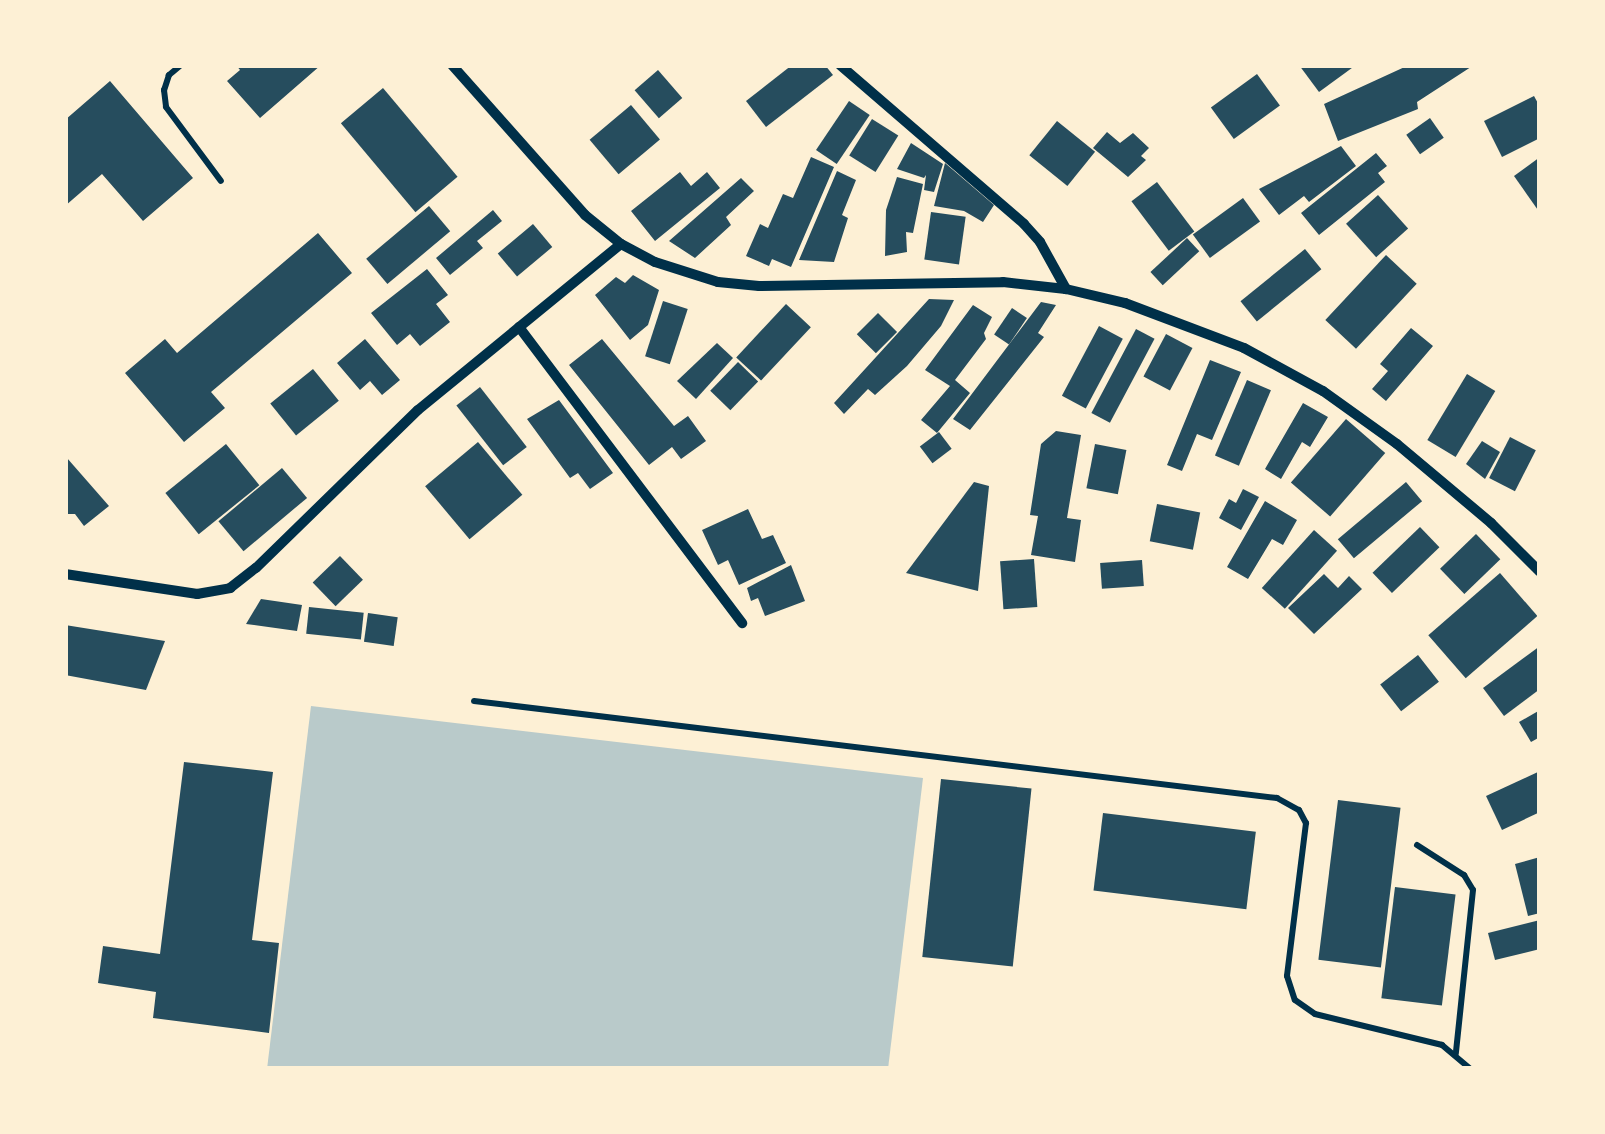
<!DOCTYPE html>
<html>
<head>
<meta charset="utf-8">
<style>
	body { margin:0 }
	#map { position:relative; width:1605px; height:1134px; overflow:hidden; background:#fdf0d5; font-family:Montserrat,sans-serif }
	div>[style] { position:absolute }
	.green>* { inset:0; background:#b9caca }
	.building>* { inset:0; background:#264d5e; transform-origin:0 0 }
	.service>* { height:6px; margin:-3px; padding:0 3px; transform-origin:3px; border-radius:3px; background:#003049 }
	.minor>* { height:10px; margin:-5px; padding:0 5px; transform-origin:5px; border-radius:5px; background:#003049 }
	span { translate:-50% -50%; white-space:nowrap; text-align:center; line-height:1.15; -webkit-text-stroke:9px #fdf0d5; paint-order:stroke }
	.frame { position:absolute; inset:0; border:68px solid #fdf0d5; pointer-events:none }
</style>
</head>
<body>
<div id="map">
	<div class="green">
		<i style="clip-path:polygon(311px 706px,923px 778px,888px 1069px,267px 1069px)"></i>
	</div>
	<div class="building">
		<i style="clip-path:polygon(236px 65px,321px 65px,260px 118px,227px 81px,240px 70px)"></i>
		<i style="clip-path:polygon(792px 65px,825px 65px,833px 75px,766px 127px,746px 101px)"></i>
		<i style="clip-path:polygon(1299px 65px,1356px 65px,1319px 92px)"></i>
		<i style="clip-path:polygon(1409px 65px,1474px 65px,1417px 102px,1418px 109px,1338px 141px,1324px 104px)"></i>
		<i style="left:658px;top:70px;width:37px;height:31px;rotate:49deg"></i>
		<i style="left:1257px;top:74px;width:39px;height:57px;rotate:54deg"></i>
		<i style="clip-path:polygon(110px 81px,193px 178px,143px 221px,102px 174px,65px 206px,65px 120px)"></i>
		<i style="left:383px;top:88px;width:116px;height:55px;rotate:50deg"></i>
		<i style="clip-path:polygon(1534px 96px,1540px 107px,1540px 138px,1502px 157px,1484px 121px)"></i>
		<i style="left:849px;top:101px;width:25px;height:59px;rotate:34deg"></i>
		<i style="left:631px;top:105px;width:45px;height:54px;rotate:50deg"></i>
		<i style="left:1430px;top:118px;width:24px;height:29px;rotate:55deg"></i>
		<i style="left:872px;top:119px;width:31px;height:43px;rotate:32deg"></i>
		<i style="left:1057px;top:121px;width:49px;height:44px;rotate:39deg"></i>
		<i style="clip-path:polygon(1107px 132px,1120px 143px,1133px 133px,1149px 148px,1141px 156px,1146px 160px,1128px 177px,1093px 148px)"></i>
		<i style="clip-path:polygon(911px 143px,943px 164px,934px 192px,924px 190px,926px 175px,924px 178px,897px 169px)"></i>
		<i style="clip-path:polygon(1341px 146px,1356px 166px,1309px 202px,1304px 196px,1279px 215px,1259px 189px)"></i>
		<i style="clip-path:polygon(1376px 153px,1387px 166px,1378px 173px,1385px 182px,1319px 235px,1301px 213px)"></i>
		<i style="clip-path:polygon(811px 157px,834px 167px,791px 267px,772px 259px,769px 266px,746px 256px,760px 224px,768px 228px,783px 194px,793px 198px)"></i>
		<i style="clip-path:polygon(1540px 157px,1540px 213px,1514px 176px)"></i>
		<i style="clip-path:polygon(945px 163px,994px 205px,983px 222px,964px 211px,934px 206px)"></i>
		<i style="clip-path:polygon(837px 171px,856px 180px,842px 215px,848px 218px,834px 262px,799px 260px)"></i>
		<i style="clip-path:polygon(680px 172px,691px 186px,707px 172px,720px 188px,655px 241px,631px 211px)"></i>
		<i style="clip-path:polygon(897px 177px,923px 184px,913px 233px,906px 232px,907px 252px,885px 256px,886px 210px)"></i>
		<i style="clip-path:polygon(741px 178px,754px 191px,726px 217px,731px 225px,695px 258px,669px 241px)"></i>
		<i style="left:1157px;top:182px;width:62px;height:32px;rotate:53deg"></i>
		<i style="left:1378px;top:195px;width:45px;height:43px;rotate:48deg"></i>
		<i style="left:1243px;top:198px;width:29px;height:62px;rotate:54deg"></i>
		<i style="left:429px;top:206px;width:33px;height:82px;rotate:50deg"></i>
		<i style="clip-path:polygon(493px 210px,502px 221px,477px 241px,483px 248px,450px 275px,436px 258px)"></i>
		<i style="left:931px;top:212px;width:35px;height:48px;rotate:8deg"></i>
		<i style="left:533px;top:224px;width:30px;height:46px;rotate:50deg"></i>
		<i style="clip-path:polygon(318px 233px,352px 273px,211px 392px,225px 408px,184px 442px,125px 373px,165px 339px,177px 353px)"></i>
		<i style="left:1187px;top:238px;width:18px;height:50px;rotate:47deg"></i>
		<i style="left:1305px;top:249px;width:26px;height:83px;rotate:51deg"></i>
		<i style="left:1386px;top:255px;width:42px;height:89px;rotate:43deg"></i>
		<i style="clip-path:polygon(427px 269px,448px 295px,436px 304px,450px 322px,420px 346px,410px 334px,397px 345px,371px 313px)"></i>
		<i style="clip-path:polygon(633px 275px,659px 290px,648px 325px,630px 340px,595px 295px,616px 277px,625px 283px)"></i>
		<i style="clip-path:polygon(929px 299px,954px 300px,941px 326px,907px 366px,875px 395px,868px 389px,844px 414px,834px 403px)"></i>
		<i style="left:663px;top:301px;width:26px;height:58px;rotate:18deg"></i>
		<i style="clip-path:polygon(1041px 302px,1056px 305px,1038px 333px,1044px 337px,970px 430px,953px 419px)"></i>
		<i style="left:786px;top:304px;width:34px;height:73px;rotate:43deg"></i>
		<i style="clip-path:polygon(973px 305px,992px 317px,984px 333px,986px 339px,955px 380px,970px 393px,937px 433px,921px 420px,950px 386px,925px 370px)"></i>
		<i style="left:1012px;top:308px;width:18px;height:32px;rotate:34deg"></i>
		<i style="left:878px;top:313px;width:27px;height:30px;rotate:45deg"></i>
		<i style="left:1099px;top:326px;width:27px;height:79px;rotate:28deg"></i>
		<i style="clip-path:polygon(1411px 328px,1433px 346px,1386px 401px,1372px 389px,1388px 371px,1380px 364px)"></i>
		<i style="left:1136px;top:329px;width:21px;height:95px;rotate:28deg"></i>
		<i style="left:1166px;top:334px;width:30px;height:48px;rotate:28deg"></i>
		<i style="clip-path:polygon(365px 339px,400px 380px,382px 395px,370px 381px,360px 390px,337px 363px)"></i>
		<i style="clip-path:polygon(602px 339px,674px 426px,688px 416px,706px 441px,681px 459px,672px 447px,649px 465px,569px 365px)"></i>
		<i style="clip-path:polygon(717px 343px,733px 358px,696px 399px,677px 381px)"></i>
		<i style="clip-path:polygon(1210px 360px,1241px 372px,1212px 440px,1197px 434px,1182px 471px,1167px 465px)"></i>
		<i style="left:738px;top:362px;width:28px;height:40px;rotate:44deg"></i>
		<i style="left:313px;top:369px;width:41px;height:55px;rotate:51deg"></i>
		<i style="left:1467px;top:374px;width:33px;height:77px;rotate:31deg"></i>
		<i style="left:1247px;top:380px;width:26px;height:82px;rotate:23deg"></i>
		<i style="left:480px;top:387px;width:76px;height:30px;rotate:52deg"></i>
		<i style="clip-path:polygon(559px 400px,613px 473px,590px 489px,578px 473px,570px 478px,527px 419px)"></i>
		<i style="clip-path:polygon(1303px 403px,1328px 417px,1310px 447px,1302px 442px,1281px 479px,1265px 469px)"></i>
		<i style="left:1346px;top:419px;width:52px;height:84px;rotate:41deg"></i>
		<i style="clip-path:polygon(1056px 431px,1081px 435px,1067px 518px,1081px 520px,1075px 562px,1031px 555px,1038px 516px,1030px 515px,1041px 444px)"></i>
		<i style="left:939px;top:432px;width:21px;height:24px;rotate:53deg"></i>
		<i style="left:1510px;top:437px;width:29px;height:46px;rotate:27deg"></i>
		<i style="clip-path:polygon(1482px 441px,1500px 452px,1485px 479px,1466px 464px)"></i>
		<i style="left:478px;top:442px;width:69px;height:69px;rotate:50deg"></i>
		<i style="left:226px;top:444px;width:53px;height:78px;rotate:51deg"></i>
		<i style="left:1095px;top:444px;width:32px;height:45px;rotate:11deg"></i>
		<i style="clip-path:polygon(67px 458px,109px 506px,84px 526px,75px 514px,65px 514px)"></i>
		<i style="left:282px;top:468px;width:39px;height:83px;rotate:50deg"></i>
		<i style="clip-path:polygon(974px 482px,989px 486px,978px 591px,906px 573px)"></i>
		<i style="left:1406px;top:482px;width:25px;height:89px;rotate:50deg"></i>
		<i style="clip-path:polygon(1243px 489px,1259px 497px,1241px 530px,1219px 518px,1229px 499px,1236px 503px)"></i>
		<i style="clip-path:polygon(1265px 501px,1297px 520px,1283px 545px,1272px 539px,1248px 579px,1227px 567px)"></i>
		<i style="left:1157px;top:504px;width:44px;height:38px;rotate:11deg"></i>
		<i style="clip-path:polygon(748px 509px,762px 539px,773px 535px,786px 563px,739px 585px,728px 560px,718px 565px,702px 530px)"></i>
		<i style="left:1420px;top:527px;width:28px;height:66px;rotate:46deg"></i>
		<i style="left:1314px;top:530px;width:31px;height:78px;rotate:42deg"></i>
		<i style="left:1476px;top:534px;width:35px;height:50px;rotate:46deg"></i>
		<i style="left:340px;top:556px;width:33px;height:38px;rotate:46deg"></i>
		<i style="left:1034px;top:559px;width:48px;height:34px;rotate:86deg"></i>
		<i style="left:1142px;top:560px;width:26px;height:42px;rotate:86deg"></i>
		<i style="clip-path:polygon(791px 565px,805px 601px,765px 616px,758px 598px,751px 601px,747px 588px)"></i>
		<i style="left:1500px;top:573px;width:57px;height:95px;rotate:49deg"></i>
		<i style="clip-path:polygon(1324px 574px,1338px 588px,1349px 576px,1362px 589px,1314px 634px,1288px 608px)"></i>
		<i style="clip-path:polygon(261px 599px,302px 605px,297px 631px,246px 624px)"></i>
		<i style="left:309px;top:607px;width:55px;height:27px;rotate:6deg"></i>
		<i style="left:368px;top:613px;width:30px;height:29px;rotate:8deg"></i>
		<i style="clip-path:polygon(65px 625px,165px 641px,146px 690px,65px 675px)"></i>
		<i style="clip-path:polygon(1540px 646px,1540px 689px,1504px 716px,1483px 688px)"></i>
		<i style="left:1418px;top:655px;width:34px;height:48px;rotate:52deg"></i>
		<i style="clip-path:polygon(1540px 710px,1540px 737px,1531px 742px,1519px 722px)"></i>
		<i style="clip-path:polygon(184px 762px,273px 772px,252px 940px,279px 943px,269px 1033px,153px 1018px,156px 992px,98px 983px,103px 946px,160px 954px)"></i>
		<i style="clip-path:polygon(1540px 771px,1540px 812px,1502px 830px,1486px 796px)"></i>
		<i style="left:941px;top:779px;width:91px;height:179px;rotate:6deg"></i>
		<i style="left:1338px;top:800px;width:63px;height:161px;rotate:7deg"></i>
		<i style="left:1103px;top:813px;width:154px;height:78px;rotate:7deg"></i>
		<i style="clip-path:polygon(1540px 857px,1540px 913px,1528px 916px,1515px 864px)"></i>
		<i style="left:1395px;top:887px;width:61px;height:112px;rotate:7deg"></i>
		<i style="clip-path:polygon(1540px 920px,1540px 949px,1495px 960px,1488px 933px)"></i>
	</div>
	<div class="service">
		<i style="left:181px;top:65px;width:16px;rotate:140deg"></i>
		<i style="left:169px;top:75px;width:16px;rotate:108deg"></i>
		<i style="left:164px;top:90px;width:17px;rotate:83deg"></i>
		<i style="left:166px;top:107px;width:92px;rotate:53.4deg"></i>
		<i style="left:474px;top:701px;width:809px;rotate:6.89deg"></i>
		<i style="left:1277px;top:798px;width:25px;rotate:29deg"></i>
		<i style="left:1299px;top:810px;width:15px;rotate:62deg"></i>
		<i style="left:1306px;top:823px;width:154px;rotate:97.1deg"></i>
		<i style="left:1287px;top:976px;width:25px;rotate:72deg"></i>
		<i style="left:1295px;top:1000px;width:24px;rotate:35deg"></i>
		<i style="left:1315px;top:1014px;width:131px;rotate:13.7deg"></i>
		<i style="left:1442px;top:1045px;width:38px;rotate:40deg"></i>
		<i style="left:1417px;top:845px;width:56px;rotate:32.6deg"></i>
		<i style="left:1464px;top:875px;width:17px;rotate:59deg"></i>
		<i style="left:1473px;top:890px;width:164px;rotate:96deg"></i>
	</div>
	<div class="minor">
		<i style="left:452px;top:65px;width:200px;rotate:48.4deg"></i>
		<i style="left:585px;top:215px;width:46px;rotate:38.9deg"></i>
		<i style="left:621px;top:244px;width:38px;rotate:28deg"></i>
		<i style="left:655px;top:262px;width:66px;rotate:17.6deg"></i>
		<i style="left:718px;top:282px;width:41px;rotate:5.6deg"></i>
		<i style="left:759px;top:286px;width:244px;rotate:-0.9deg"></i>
		<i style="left:1003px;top:282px;width:63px;rotate:6.3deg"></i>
		<i style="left:1066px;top:289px;width:61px;rotate:13.3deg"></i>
		<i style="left:1125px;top:303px;width:127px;rotate:20.7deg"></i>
		<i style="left:1244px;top:348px;width:90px;rotate:28.6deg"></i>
		<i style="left:1323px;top:391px;width:91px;rotate:35.6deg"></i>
		<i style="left:1397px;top:444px;width:123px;rotate:40deg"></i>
		<i style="left:1491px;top:523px;width:69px;rotate:45deg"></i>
		<i style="left:840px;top:65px;width:243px;rotate:40.8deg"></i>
		<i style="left:1024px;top:224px;width:24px;rotate:48deg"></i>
		<i style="left:1040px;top:242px;width:54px;rotate:61deg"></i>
		<i style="left:519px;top:327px;width:371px;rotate:53deg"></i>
		<i style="left:65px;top:574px;width:134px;rotate:8.6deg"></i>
		<i style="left:197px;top:594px;width:34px;rotate:-10deg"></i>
		<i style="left:230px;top:588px;width:33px;rotate:-38deg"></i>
		<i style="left:256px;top:568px;width:226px;rotate:-44.3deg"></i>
		<i style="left:418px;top:410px;width:262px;rotate:-39.3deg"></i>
	</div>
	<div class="frame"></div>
</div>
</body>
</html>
